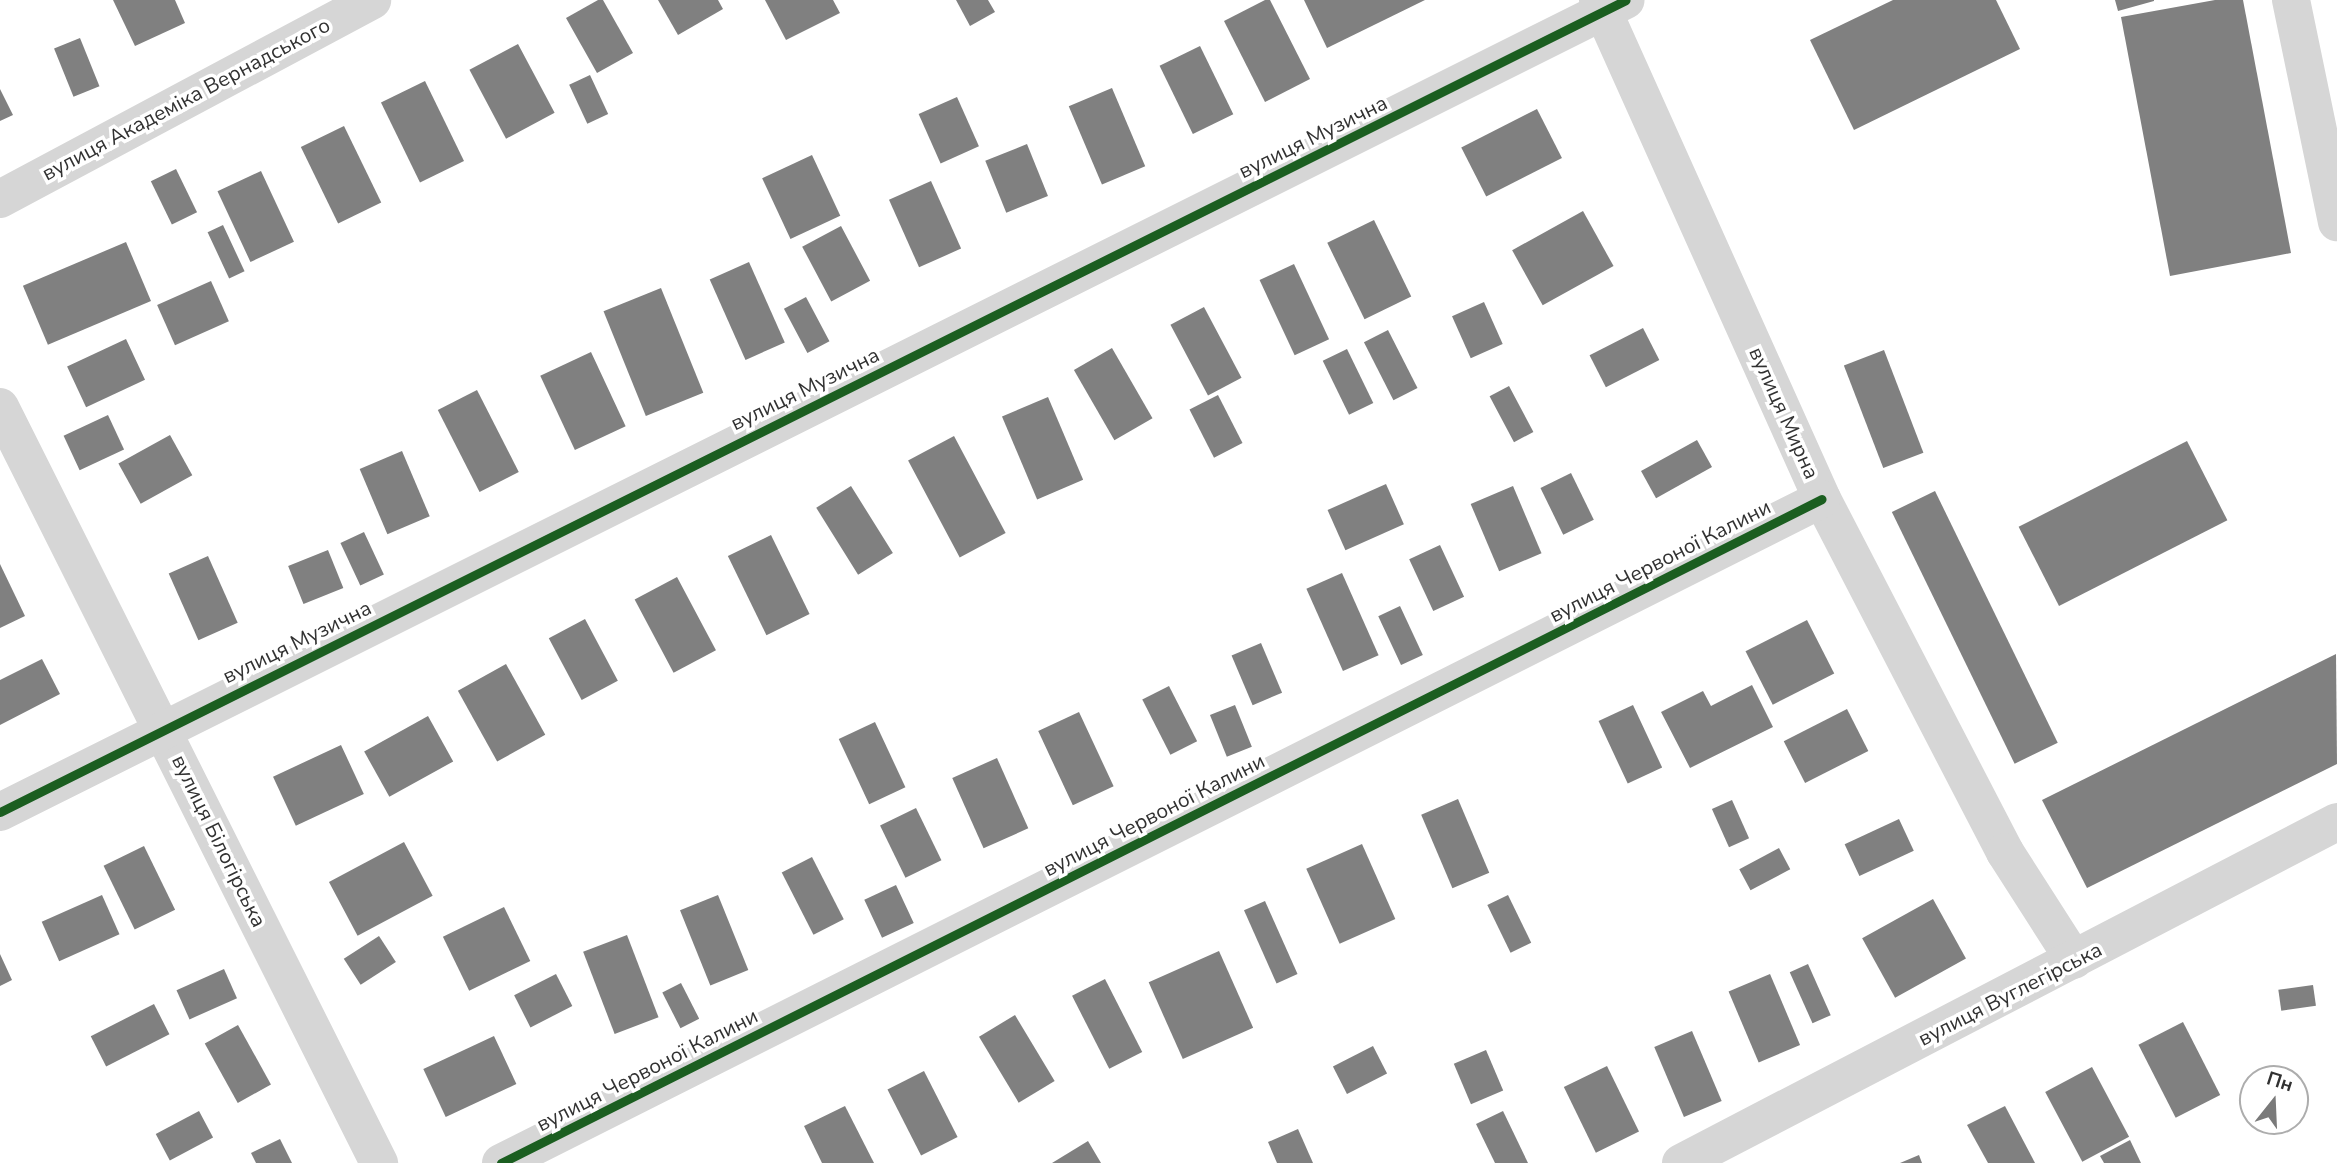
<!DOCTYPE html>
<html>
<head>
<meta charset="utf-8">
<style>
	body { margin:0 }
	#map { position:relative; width:2337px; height:1163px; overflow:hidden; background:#fff; font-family:"Nunito Sans",sans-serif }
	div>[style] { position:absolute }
	.building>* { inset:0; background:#808080; transform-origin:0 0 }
	.minor>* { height:38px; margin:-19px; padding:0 19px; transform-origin:19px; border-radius:19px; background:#d6d6d6 }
	.cycleway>* { height:9px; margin:-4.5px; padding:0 4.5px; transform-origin:4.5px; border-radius:4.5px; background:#1b5e20 }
	span { translate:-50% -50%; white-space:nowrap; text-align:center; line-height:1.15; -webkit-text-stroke:7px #fff; paint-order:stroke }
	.street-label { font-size:21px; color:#323232 }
	.north { position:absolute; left:2239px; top:1065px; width:70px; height:70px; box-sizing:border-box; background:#fff; border:2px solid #adadad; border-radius:50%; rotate:18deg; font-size:19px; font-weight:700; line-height:28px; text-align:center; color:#323232 }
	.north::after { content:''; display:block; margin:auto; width:24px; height:32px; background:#7a7a7a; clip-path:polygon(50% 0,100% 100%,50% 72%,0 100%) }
</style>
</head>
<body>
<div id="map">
	<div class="building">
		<i style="clip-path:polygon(113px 0,175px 0,185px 23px,135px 46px)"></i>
		<i style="clip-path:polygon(598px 0,603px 0,633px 53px,597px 73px,566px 18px)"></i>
		<i style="clip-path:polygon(658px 0,718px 0,723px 9px,678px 35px)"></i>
		<i style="clip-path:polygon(765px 0,833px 0,840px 13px,786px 40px)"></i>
		<i style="clip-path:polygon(956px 0,988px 0,995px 12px,970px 26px)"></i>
		<i style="clip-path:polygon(1265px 0,1270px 0,1310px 79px,1265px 102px,1224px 21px)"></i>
		<i style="clip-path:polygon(1304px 0,1425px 0,1327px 48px)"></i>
		<i style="clip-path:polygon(1893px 0,1996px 0,2020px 49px,1854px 130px,1810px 40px)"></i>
		<i style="clip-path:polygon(2115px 0,2154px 0,2154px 1px,2118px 11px)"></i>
		<i style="clip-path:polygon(2215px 0,2243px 0,2291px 253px,2170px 276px,2121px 17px)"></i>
		<i style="left:80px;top:38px;width:52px;height:28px;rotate:68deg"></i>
		<i style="left:518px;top:44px;width:78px;height:55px;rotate:62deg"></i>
		<i style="left:1200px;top:46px;width:76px;height:45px;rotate:64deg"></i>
		<i style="left:590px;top:75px;width:43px;height:23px;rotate:65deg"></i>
		<i style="left:425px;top:81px;width:89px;height:49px;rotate:64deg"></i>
		<i style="left:1112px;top:88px;width:85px;height:47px;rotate:67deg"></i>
		<i style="clip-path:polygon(0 89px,13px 115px,0 121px)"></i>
		<i style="left:957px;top:97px;width:54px;height:42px;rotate:66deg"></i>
		<i style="left:1537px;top:109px;width:55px;height:85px;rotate:63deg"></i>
		<i style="left:344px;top:126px;width:85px;height:48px;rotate:64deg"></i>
		<i style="left:1027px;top:144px;width:56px;height:45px;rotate:68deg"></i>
		<i style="left:812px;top:155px;width:67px;height:55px;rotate:65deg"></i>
		<i style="left:176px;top:169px;width:48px;height:28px;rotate:64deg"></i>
		<i style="left:261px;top:171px;width:78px;height:48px;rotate:65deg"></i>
		<i style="left:931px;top:181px;width:74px;height:46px;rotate:66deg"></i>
		<i style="left:1583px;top:211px;width:63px;height:81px;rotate:61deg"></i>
		<i style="left:1374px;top:220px;width:85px;height:52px;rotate:64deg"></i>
		<i style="left:223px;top:225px;width:51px;height:17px;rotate:65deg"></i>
		<i style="left:841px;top:226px;width:62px;height:44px;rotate:62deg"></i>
		<i style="left:126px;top:242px;width:64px;height:112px;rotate:67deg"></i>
		<i style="left:749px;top:262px;width:88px;height:43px;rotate:66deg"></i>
		<i style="left:1294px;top:264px;width:83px;height:38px;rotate:65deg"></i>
		<i style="left:211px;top:281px;width:44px;height:59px;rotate:66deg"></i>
		<i style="left:661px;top:288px;width:113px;height:62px;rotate:68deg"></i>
		<i style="left:806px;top:297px;width:50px;height:25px;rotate:62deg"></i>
		<i style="left:1484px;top:302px;width:46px;height:35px;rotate:66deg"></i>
		<i style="left:1204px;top:307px;width:80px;height:38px;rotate:62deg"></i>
		<i style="left:1643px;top:328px;width:36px;height:60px;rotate:63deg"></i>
		<i style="left:1388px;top:330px;width:65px;height:27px;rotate:63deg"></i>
		<i style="left:126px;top:339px;width:45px;height:65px;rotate:65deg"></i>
		<i style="left:1112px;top:348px;width:81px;height:44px;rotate:60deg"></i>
		<i style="left:1347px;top:349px;width:60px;height:27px;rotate:64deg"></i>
		<i style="left:1884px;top:350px;width:110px;height:43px;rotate:69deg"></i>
		<i style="left:591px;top:352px;width:82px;height:56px;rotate:65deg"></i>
		<i style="left:1509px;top:386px;width:52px;height:22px;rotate:62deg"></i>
		<i style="left:477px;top:390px;width:92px;height:44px;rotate:63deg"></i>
		<i style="left:1218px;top:395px;width:54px;height:32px;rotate:63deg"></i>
		<i style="left:1048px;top:397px;width:90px;height:50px;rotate:67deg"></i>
		<i style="left:108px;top:415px;width:38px;height:49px;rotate:65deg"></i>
		<i style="left:170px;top:435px;width:46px;height:59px;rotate:61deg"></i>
		<i style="left:954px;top:436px;width:110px;height:52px;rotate:62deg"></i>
		<i style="left:1697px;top:440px;width:31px;height:64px;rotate:61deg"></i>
		<i style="left:2187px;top:441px;width:89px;height:189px;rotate:63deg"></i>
		<i style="left:402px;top:451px;width:71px;height:46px;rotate:67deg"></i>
		<i style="left:1571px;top:473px;width:52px;height:34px;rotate:64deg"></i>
		<i style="left:1386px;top:484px;width:44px;height:64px;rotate:66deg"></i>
		<i style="left:851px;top:486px;width:79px;height:41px;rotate:58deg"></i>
		<i style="left:1513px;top:486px;width:73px;height:46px;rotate:67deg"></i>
		<i style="left:1935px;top:491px;width:280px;height:48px;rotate:64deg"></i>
		<i style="left:364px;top:532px;width:47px;height:26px;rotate:65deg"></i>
		<i style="left:771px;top:535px;width:88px;height:48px;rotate:64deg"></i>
		<i style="left:1440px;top:545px;width:57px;height:34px;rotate:65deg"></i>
		<i style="left:328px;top:550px;width:41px;height:43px;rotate:68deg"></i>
		<i style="left:208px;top:556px;width:73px;height:43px;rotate:66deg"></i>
		<i style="clip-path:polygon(0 564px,25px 616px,0 628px)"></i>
		<i style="left:1342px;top:573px;width:90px;height:39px;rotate:66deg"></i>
		<i style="left:677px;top:577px;width:83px;height:48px;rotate:62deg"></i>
		<i style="left:1400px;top:606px;width:54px;height:24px;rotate:65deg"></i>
		<i style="left:585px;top:619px;width:70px;height:41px;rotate:62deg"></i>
		<i style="left:1807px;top:620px;width:60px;height:69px;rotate:63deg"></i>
		<i style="left:1261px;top:643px;width:54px;height:32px;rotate:67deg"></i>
		<i style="clip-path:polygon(2336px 654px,2337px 764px,2087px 888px,2042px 800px)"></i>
		<i style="clip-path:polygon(42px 659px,60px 694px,0 725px,0 680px)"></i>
		<i style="left:506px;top:664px;width:81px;height:55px;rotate:61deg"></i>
		<i style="clip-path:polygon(1752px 685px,1773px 727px,1690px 768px,1661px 712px,1703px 691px,1711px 706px)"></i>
		<i style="left:1169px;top:686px;width:62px;height:30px;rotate:63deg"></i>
		<i style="left:1235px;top:705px;width:45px;height:27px;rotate:68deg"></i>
		<i style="left:1633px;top:705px;width:69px;height:38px;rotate:65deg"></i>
		<i style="left:1847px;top:709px;width:47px;height:71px;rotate:63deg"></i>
		<i style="left:1079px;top:712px;width:82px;height:45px;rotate:65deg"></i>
		<i style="left:428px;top:716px;width:52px;height:73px;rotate:61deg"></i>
		<i style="left:875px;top:722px;width:72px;height:40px;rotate:65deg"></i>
		<i style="left:341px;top:745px;width:54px;height:75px;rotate:65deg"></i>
		<i style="left:997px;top:758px;width:77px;height:49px;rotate:66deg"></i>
		<i style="left:1458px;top:799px;width:80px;height:40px;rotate:67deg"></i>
		<i style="left:1732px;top:800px;width:42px;height:22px;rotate:66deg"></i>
		<i style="left:916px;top:808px;width:58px;height:40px;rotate:64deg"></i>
		<i style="left:1899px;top:819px;width:35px;height:60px;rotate:65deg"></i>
		<i style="left:404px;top:842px;width:61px;height:85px;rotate:62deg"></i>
		<i style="left:1362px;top:844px;width:82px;height:61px;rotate:66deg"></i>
		<i style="left:144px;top:846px;width:71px;height:45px;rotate:64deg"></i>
		<i style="left:1779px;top:848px;width:24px;height:45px;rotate:62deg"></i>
		<i style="left:812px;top:857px;width:70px;height:34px;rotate:63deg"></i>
		<i style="left:896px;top:885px;width:42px;height:35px;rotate:65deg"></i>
		<i style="left:102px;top:895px;width:43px;height:66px;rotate:66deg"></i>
		<i style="left:718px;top:895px;width:81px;height:41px;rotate:68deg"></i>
		<i style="left:1508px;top:895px;width:53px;height:23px;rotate:64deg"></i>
		<i style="left:1933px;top:899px;width:68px;height:81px;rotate:61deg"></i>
		<i style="left:1265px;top:901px;width:80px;height:23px;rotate:66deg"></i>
		<i style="left:504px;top:907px;width:60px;height:68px;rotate:64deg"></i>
		<i style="left:627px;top:935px;width:88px;height:47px;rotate:69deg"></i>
		<i style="left:379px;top:936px;width:31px;height:42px;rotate:57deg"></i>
		<i style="left:1219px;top:951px;width:84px;height:77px;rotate:66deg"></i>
		<i style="clip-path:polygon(0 954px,12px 980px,0 986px)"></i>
		<i style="left:1808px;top:964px;width:56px;height:20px;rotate:66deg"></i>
		<i style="left:224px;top:969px;width:32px;height:52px;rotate:66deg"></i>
		<i style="left:556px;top:974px;width:36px;height:47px;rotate:63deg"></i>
		<i style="left:1770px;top:974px;width:77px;height:45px;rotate:67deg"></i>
		<i style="left:1105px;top:979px;width:82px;height:37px;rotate:63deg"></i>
		<i style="left:681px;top:983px;width:40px;height:21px;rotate:63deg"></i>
		<i style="left:2313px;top:985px;width:21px;height:35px;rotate:82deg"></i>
		<i style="left:154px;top:1004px;width:34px;height:71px;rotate:63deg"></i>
		<i style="left:1015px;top:1015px;width:77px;height:42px;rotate:59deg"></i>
		<i style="left:2183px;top:1022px;width:82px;height:50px;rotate:63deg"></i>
		<i style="left:238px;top:1025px;width:68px;height:38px;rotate:61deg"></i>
		<i style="left:1692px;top:1031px;width:76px;height:41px;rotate:67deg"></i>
		<i style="left:494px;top:1036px;width:53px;height:78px;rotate:65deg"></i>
		<i style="left:1373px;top:1046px;width:31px;height:45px;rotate:63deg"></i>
		<i style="left:1486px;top:1050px;width:44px;height:35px;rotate:67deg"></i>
		<i style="left:1607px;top:1066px;width:73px;height:48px;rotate:64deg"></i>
		<i style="left:2092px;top:1067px;width:79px;height:53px;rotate:62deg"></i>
		<i style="left:924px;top:1071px;width:74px;height:41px;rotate:63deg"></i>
		<i style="clip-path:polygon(845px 1106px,874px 1163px,822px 1163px,804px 1126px)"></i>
		<i style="clip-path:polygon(2005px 1106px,2035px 1163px,1988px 1163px,1967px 1125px)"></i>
		<i style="left:199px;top:1111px;width:30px;height:49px;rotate:62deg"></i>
		<i style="clip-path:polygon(1503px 1111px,1528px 1163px,1495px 1163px,1476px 1124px)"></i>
		<i style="clip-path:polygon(1298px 1129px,1313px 1163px,1277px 1163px,1268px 1142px)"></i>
		<i style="clip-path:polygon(280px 1139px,292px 1163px,256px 1163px,251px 1153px)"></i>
		<i style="clip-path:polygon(2130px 1140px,2141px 1163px,2104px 1163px,2100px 1156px)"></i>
		<i style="clip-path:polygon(1088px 1141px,1101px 1163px,1052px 1163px)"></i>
		<i style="clip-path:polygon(1919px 1155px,1922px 1163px,1900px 1163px)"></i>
	</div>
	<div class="minor">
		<i style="left:1598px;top:0;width:547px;rotate:65.82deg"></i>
		<i style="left:1822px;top:499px;width:398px;rotate:62.6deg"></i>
		<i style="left:2005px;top:852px;width:128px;rotate:57.4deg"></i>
		<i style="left:2291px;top:0;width:227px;rotate:78.3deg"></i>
		<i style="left:0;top:199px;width:422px;rotate:-28.1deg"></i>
		<i style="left:0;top:407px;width:846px;rotate:63.37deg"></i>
		<i style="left:0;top:812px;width:1817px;rotate:-26.54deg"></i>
		<i style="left:501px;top:1163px;width:1478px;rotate:-26.69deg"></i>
		<i style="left:1681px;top:1163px;width:739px;rotate:-27.47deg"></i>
	</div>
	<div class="cycleway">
		<i style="left:0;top:812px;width:1817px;rotate:-26.54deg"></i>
		<i style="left:501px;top:1163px;width:1478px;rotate:-26.69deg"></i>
	</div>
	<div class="street-label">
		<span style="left:186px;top:99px;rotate:-28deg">вулиця Академіка Вернадського</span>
		<span style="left:1313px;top:137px;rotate:-26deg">вулиця Музична</span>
		<span style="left:805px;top:389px;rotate:-26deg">вулиця Музична</span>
		<span style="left:1784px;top:413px;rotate:66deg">вулиця Мирна</span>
		<span style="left:1660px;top:561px;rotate:-27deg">вулиця Червоної Калини</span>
		<span style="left:297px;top:642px;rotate:-26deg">вулиця Музична</span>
		<span style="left:1154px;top:815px;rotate:-27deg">вулиця Червоної Калини</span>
		<span style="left:219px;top:841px;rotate:64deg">вулиця Білогірська</span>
		<span style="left:2010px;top:994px;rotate:-27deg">вулиця Вуглегірська</span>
		<span style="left:647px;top:1070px;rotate:-27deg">вулиця Червоної Калини</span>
	</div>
	<div class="north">Пн</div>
</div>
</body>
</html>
